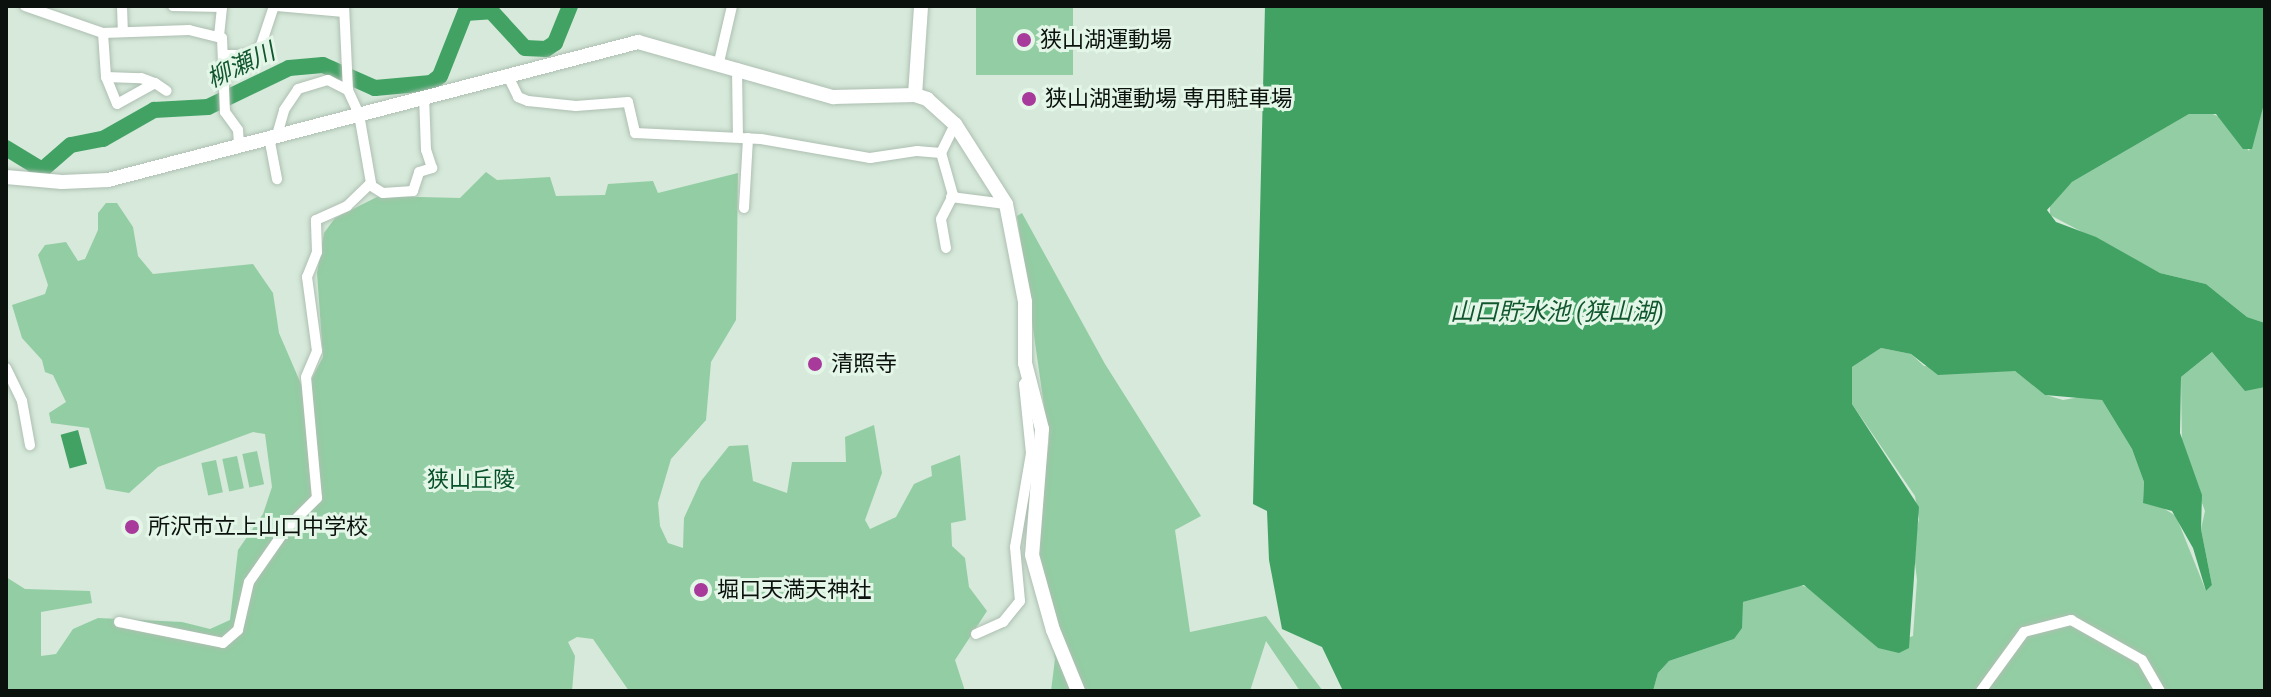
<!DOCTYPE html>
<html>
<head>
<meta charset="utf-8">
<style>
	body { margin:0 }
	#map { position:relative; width:2271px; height:697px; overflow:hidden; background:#d6e9da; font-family:Roboto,"Noto Sans JP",sans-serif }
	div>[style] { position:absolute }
	.green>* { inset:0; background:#93cda3; transform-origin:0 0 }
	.water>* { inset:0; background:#42a264; transform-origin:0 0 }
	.river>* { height:16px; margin:-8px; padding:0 8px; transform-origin:8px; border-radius:8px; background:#42a264 }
	.roads { filter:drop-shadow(0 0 2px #adbfb1) drop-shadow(0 0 2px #adbfb1) }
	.street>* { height:10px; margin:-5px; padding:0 5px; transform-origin:5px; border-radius:5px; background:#fff }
	.secondary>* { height:14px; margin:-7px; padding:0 7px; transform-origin:7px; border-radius:7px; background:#fff }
	.dots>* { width:22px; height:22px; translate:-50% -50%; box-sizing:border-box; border:4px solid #e3f6e7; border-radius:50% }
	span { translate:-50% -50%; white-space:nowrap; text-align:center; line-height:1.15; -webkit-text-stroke:6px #e3f6e7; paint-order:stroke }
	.poi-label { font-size:22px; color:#0b120d }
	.left { translate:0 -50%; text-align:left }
	.park-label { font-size:22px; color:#075129 }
	.water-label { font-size:24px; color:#10572e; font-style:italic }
	.frame { position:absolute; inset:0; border:8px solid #0b120d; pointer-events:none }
</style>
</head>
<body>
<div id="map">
	<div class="green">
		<i style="left:976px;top:6px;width:97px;height:69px"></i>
		<i style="clip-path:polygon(2265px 100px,2265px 323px,2247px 317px,2206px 284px,2160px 273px,2050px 215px,2050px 203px,2072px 182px,2189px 114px,2208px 112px,2222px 118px,2249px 151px)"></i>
		<i style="clip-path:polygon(486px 172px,497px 180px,550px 177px,556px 196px,605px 195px,608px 184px,653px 181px,658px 193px,738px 173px,736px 320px,711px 362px,706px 420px,671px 459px,658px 503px,660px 526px,668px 543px,683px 548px,684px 518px,701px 481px,729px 446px,748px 445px,753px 481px,787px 493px,792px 462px,846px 462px,845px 437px,874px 425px,882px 473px,865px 520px,870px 529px,896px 517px,914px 484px,932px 476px,931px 466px,960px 455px,966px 520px,951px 523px,952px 546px,965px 558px,969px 587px,987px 611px,955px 660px,965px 691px,629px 691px,593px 639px,577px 637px,568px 642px,575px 656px,572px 691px,6px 691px,6px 577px,25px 589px,90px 591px,92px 603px,41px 612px,41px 656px,56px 654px,73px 629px,98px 618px,182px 622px,210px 629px,230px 620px,238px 550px,263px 514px,272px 487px,265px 434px,253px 432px,158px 467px,129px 493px,106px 489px,89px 428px,51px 423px,49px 413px,66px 402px,53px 375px,45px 372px,42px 360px,22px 338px,12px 305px,45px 294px,48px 285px,38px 255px,45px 245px,66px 242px,78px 261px,85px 259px,98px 230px,98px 213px,106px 203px,117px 203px,133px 227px,138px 256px,153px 274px,253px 264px,273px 293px,279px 333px,301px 384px,311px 380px,323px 357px,317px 273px,324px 233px,335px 218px,379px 196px,460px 198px)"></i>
		<i style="clip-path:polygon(1022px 213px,1105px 364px,1201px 516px,1175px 530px,1190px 632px,1266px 616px,1323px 691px,1300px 691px,1266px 641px,1250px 691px,1051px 691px,1055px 659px,1035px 541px,1049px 441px,1017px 216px)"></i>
		<i style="clip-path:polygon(1881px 348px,1911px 354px,1924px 366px,2015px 371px,2046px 395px,2063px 400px,2092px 395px,2102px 400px,2132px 449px,2144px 482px,2143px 503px,2155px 503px,2176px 516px,2206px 591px,2212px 585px,2201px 529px,2205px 511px,2182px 449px,2181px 377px,2212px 352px,2237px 376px,2265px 387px,2265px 691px,1653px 691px,1658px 673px,1669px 661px,1734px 639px,1743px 602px,1798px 585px,1812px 588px,1878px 648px,1913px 636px,1917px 580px,1913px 546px,1919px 519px,1915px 496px,1852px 404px,1852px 367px)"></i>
		<i style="left:257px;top:451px;width:34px;height:15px;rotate:78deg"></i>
		<i style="left:237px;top:456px;width:33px;height:15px;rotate:78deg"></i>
		<i style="left:216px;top:460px;width:33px;height:15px;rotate:78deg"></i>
	</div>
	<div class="water">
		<i style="clip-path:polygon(1265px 6px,2265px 6px,2265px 100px,2252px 149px,2243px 149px,2216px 114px,2189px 114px,2072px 182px,2047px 210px,2056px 222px,2096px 237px,2160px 273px,2206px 284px,2247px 317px,2265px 323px,2265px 387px,2245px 391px,2212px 352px,2181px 377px,2180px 433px,2202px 495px,2201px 529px,2212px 585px,2206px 591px,2193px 548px,2172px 511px,2143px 503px,2144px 482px,2132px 449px,2102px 400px,2045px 395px,2015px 371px,1938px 375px,1911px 354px,1881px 348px,1852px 367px,1852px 404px,1919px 507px,1909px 648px,1899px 653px,1878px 648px,1804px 585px,1743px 602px,1742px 628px,1734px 639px,1669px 661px,1658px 673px,1653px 691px,1343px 691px,1322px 647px,1282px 629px,1269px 560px,1267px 511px,1253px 504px)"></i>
		<i style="left:78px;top:430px;width:35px;height:18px;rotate:75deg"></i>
	</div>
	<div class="river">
		<i style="left:6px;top:148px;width:42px;rotate:31.4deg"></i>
		<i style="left:42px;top:170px;width:38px;rotate:-41deg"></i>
		<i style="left:71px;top:145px;width:33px;rotate:-11deg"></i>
		<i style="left:103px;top:139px;width:59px;rotate:-29.6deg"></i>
		<i style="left:154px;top:110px;width:54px;rotate:-3.2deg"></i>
		<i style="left:208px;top:107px;width:90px;rotate:-25.7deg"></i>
		<i style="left:289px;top:68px;width:34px;rotate:-5deg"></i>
		<i style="left:323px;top:65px;width:57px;rotate:23.9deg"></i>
		<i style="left:375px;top:88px;width:56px;rotate:-5.1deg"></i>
		<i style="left:431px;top:83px;width:11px;rotate:-38deg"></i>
		<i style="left:440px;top:76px;width:68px;rotate:-68.4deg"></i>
		<i style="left:465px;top:13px;width:26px;rotate:-4deg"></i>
		<i style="left:491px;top:11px;width:50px;rotate:47.4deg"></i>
		<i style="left:525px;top:48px;width:21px;rotate:3deg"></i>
		<i style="left:546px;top:49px;width:11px;rotate:-34deg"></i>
		<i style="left:555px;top:43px;width:40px;rotate:-68deg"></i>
	</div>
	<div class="roads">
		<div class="street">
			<i style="left:25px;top:6px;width:83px;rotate:19.1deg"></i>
			<i style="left:103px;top:33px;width:86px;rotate:-2deg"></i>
			<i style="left:189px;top:30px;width:34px;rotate:14deg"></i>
			<i style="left:222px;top:38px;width:74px;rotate:87.7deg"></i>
			<i style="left:225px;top:112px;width:22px;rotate:54deg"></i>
			<i style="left:238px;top:130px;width:15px;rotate:86deg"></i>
			<i style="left:122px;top:6px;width:25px;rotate:88deg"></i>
			<i style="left:173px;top:6px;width:49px;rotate:1.2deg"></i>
			<i style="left:277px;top:6px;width:67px;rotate:5.1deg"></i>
			<i style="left:103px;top:33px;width:44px;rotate:86.1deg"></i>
			<i style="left:219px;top:36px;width:30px;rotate:-84deg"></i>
			<i style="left:223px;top:55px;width:25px"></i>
			<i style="left:248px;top:55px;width:14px;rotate:-30deg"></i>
			<i style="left:260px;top:48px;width:44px;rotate:-71.6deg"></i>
			<i style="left:719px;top:62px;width:57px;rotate:-76.9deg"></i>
			<i style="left:737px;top:68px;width:69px;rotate:89.2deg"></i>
			<i style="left:507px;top:74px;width:25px;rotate:64deg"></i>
			<i style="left:518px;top:97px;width:11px;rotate:22deg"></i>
			<i style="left:528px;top:101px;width:48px;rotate:5.9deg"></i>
			<i style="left:576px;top:106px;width:52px;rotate:-4.4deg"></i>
			<i style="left:628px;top:102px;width:32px;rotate:77deg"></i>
			<i style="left:635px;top:133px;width:126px;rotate:2.7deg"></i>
			<i style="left:761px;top:139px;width:111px;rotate:9.9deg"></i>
			<i style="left:870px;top:158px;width:48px;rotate:-8.5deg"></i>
			<i style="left:917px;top:151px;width:24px;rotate:5deg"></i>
			<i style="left:155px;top:83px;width:43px;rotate:151.1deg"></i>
			<i style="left:117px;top:104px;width:29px;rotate:-112deg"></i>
			<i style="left:106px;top:77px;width:35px;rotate:2deg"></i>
			<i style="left:141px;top:78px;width:15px;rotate:20deg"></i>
			<i style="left:155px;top:83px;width:14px;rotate:34deg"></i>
			<i style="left:277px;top:135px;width:26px;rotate:-74deg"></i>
			<i style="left:284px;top:110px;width:25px;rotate:-56deg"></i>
			<i style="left:298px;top:89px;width:31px;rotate:-17deg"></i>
			<i style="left:328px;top:80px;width:22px;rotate:27deg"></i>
			<i style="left:269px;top:137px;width:43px;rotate:79.2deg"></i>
			<i style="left:370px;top:185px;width:15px;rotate:32deg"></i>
			<i style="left:383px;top:193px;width:30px;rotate:-4deg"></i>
			<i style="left:413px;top:191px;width:20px;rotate:-72deg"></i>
			<i style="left:419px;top:172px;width:14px;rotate:-17deg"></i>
			<i style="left:432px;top:168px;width:19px;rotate:-108deg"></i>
			<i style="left:426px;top:150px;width:54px;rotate:-92.1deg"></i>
			<i style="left:951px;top:197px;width:55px;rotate:7.3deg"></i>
			<i style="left:744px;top:208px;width:70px;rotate:-86.7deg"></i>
			<i style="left:946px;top:248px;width:29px;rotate:-100deg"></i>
			<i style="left:941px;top:219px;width:27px;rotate:-63deg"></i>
			<i style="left:953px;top:195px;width:44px;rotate:-105.9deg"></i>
			<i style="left:941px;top:153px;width:32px;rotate:-64deg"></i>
			<i style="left:6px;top:368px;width:37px;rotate:64deg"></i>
			<i style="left:22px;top:401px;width:45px;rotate:79.7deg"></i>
			<i style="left:119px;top:622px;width:106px;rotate:11.4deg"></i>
			<i style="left:223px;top:643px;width:20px;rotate:-41deg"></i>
			<i style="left:238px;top:630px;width:49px;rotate:-77.1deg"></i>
			<i style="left:249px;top:582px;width:65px;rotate:-55.1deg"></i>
			<i style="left:286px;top:529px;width:44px;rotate:-45deg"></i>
			<i style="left:317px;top:498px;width:121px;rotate:-95.2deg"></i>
			<i style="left:306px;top:377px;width:28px;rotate:-67deg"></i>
			<i style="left:317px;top:351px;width:75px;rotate:-97.7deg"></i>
			<i style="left:307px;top:277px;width:27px;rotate:-68deg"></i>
			<i style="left:317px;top:252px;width:32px;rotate:-92deg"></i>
			<i style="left:316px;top:220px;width:34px;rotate:-24deg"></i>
			<i style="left:347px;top:206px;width:33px;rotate:-44deg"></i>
			<i style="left:371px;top:183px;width:70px;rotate:-99.9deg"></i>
			<i style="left:359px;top:114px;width:26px;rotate:-115deg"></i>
			<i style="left:348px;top:90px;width:84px;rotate:-92.7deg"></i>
			<i style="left:976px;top:634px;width:30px;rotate:-24deg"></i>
			<i style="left:1003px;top:622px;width:27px;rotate:-51deg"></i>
			<i style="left:1020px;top:601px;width:54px;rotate:-95.3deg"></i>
			<i style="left:1015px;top:547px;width:95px;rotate:-80.3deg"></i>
			<i style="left:1031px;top:453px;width:69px;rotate:-95.8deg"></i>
			<i style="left:1024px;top:384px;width:8px;rotate:-50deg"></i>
			<i style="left:1981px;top:691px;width:73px;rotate:-53.9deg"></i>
			<i style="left:2024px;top:632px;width:49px;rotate:-14.3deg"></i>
			<i style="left:2071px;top:620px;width:81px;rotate:29.4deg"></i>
			<i style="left:2142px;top:660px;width:36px;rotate:60deg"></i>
		</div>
		<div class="secondary">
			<i style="left:915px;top:95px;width:89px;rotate:-86.1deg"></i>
			<i style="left:6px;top:177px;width:56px;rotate:5.1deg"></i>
			<i style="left:62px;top:182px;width:46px;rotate:-2.5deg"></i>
			<i style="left:108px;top:180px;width:548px;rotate:-14.59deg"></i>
			<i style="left:638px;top:42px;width:203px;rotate:15.8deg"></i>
			<i style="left:833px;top:97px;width:82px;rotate:-1.4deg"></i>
			<i style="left:915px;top:95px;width:13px;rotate:18deg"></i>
			<i style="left:927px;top:99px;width:38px;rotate:42deg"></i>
			<i style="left:955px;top:124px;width:95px;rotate:57.5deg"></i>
			<i style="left:1006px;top:204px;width:100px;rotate:79deg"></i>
			<i style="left:1025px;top:302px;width:61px;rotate:90deg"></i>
			<i style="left:1025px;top:363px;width:68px;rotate:75.6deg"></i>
			<i style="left:1042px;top:429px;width:126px;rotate:94.5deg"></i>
			<i style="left:1032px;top:555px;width:78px;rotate:74.4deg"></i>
			<i style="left:1053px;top:630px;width:66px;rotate:67.7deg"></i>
		</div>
	</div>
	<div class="dots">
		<i style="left:1024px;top:40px;background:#a73a9a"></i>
		<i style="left:1029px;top:99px;background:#a73a9a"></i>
		<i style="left:815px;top:364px;background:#a73a9a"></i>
		<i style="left:132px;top:527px;background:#a73a9a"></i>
		<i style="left:701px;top:590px;background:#a73a9a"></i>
	</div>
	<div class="poi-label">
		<span class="left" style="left:1040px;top:40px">狭山湖運動場</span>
		<span class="left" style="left:1045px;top:99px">狭山湖運動場 専用駐車場</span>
		<span class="left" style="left:831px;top:364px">清照寺</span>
		<span class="left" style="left:148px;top:527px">所沢市立上山口中学校</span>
		<span class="left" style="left:717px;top:590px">堀口天満天神社</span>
	</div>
	<div class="park-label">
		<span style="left:471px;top:480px">狭山丘陵</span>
	</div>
	<div class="water-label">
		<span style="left:241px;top:66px;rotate:-25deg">柳瀬川</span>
		<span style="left:1557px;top:313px">山口貯水池 (狭山湖)</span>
	</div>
	<div class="frame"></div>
</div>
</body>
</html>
